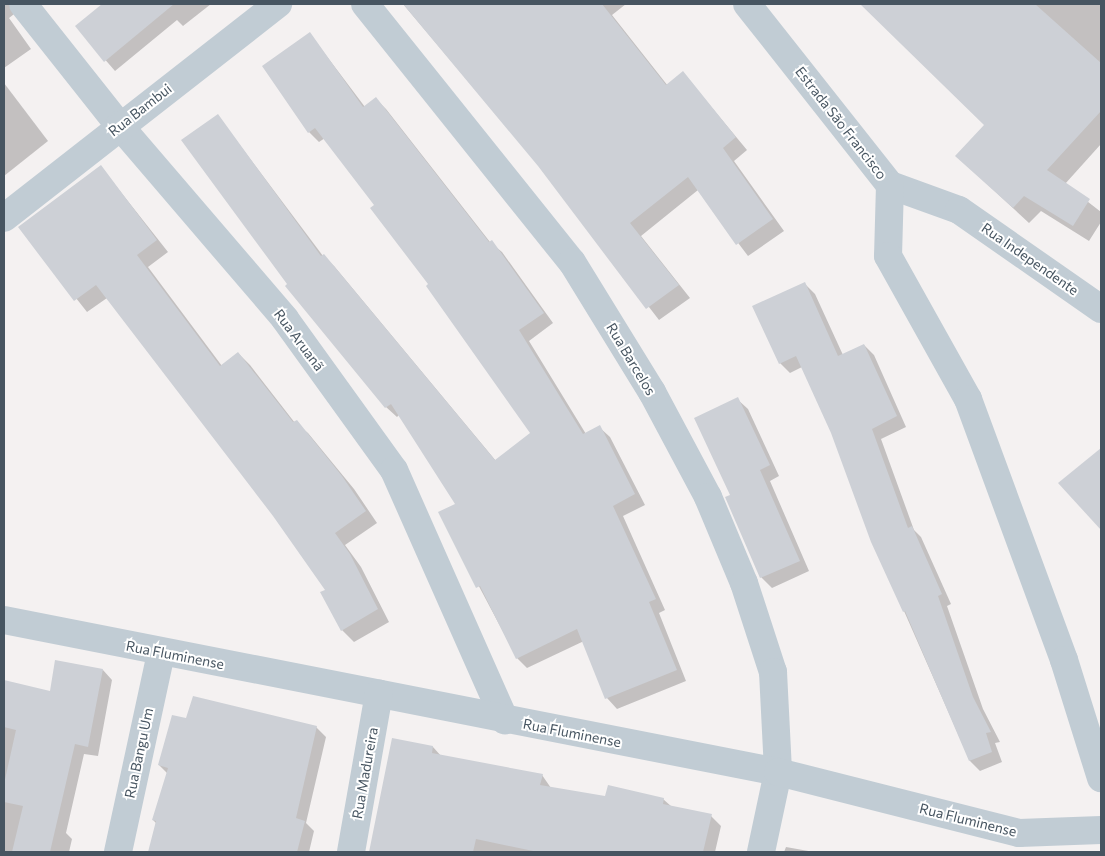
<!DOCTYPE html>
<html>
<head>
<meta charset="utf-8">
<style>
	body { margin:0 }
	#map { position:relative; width:1105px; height:856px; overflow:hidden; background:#f4f1f1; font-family:Commissioner,sans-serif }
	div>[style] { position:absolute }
	.shadow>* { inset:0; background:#0003 }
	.building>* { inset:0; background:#cdd0d6 }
	.minor>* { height:28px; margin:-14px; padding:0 14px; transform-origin:14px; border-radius:14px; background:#c1ccd4 }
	span { translate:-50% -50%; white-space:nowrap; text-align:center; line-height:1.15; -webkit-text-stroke:4px #fff; paint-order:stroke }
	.street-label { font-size:14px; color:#475561 }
	.frame { position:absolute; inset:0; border:5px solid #475561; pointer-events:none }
</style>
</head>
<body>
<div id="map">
	<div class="shadow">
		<i style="clip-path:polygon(4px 4px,27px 4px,9px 18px,31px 49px,4px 68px)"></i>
		<i style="clip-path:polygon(104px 4px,211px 4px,183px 26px,177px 20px,115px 71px,76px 26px)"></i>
		<i style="clip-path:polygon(403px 4px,626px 4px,612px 15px,668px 86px,683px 73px,747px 150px,734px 161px,784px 231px,748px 256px,698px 190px,641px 236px,690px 298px,659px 320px,539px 165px)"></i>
		<i style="clip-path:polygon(862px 4px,1101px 4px,1101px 144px,1065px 184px,1101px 212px,1101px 222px,1089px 241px,1041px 211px,1029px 223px,957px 156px,985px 125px)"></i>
		<i style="clip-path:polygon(310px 34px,365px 107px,376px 99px,386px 109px,490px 242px,502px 252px,553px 323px,529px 341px,586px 434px,599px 427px,610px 437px,645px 505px,623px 516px,665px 610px,659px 613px,686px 681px,617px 709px,607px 698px,584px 641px,527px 668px,517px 658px,440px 513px,457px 505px,399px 415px,397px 417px,386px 407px,289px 284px,218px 116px,323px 256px,334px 266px,496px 461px,532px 434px,376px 205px,325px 138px,319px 142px,309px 132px)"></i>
		<i style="clip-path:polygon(4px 83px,48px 141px,4px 176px)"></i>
		<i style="clip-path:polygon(101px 167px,168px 252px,148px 267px,222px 366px,238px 353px,250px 365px,295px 423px,308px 433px,354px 489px,377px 523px,345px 545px,361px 567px,389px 622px,354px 642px,342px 630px,326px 590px,274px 515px,107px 298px,87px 312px,20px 227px)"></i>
		<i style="clip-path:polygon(805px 284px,815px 294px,843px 355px,864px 345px,874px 355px,906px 427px,881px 439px,914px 530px,921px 537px,951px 604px,947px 606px,983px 709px,1000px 742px,995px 743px,1002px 762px,980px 771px,970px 761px,904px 611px,832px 432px,802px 367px,790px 373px,780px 363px)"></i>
		<i style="clip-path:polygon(737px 399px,748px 409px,779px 476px,770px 481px,809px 571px,772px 588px,761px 577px,732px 496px)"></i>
		<i style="clip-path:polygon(1101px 450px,1101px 528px,1060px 483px)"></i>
		<i style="clip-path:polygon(103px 670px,112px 680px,98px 756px,84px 754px,66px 833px,72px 839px,69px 852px,4px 852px,4px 682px,51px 692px)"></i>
		<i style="clip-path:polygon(187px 720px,316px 727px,326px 737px,306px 823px,314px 831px,309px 852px,149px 852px,156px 823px,153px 820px,168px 774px,159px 765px)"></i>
		<i style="clip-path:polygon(393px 740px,433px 747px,442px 757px,542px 775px,551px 788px,606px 797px,663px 799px,672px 807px,711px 816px,721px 826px,715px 852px,370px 852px)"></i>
		<i style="clip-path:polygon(786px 847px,814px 852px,784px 852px)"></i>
	</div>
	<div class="building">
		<i style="clip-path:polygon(102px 4px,174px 4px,104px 62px,75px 26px)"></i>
		<i style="clip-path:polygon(403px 4px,602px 4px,666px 85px,683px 71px,736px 137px,723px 148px,773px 219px,736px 245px,688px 177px,630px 223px,679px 285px,646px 309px,538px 166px)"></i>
		<i style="clip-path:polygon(860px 4px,1035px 4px,1101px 63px,1101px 111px,1047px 170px,1090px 199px,1073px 226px,1024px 196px,1013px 208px,955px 156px,984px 125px)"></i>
		<i style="clip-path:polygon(310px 32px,363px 107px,376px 97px,489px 242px,492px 240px,544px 313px,519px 330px,583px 434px,600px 425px,635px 494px,613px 506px,656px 599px,649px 602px,677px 670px,605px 699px,577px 629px,516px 659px,480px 586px,476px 588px,438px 512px,455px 504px,391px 404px,385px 408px,285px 286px,287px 284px,181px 140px,218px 114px,321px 256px,324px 254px,495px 460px,530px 433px,426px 286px,428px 284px,370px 208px,374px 205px,315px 128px,308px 133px,262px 66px)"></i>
		<i style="clip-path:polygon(101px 165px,157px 240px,137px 255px,220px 366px,238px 352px,293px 422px,297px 420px,342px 476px,366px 511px,335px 533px,350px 554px,378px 609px,341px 631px,320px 592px,325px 590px,273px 516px,96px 285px,74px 301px,18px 227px)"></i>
		<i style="clip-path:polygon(805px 282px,838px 356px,864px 344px,897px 416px,872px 429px,908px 528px,912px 526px,942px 594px,938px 596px,973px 697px,991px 732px,986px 733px,992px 752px,969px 761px,905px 611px,903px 612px,871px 542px,831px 433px,796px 356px,779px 364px,752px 306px)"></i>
		<i style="clip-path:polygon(738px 397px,770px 465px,760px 470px,800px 561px,760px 578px,725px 497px,730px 495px,694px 418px)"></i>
		<i style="clip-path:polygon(1101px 448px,1101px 530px,1058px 483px)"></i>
		<i style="clip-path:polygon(55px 660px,103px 669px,88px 747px,75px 744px,50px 852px,12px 852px,23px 806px,4px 802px,4px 784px,16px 730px,4px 727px,4px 680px,50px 691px)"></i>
		<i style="clip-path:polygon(193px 696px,317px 726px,296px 818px,305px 821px,297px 852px,148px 852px,156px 821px,152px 820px,168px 768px,158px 765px,172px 715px,186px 718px)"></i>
		<i style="clip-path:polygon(392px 738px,433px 746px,432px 753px,543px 774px,540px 785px,605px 796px,608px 785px,664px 798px,663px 804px,712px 814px,703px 852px,538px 852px,476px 839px,473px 852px,369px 852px)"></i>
	</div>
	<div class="minor">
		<i style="left:23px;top:4px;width:154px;rotate:51.6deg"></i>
		<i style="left:119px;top:125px;width:255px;rotate:49.4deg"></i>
		<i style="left:285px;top:319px;width:186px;rotate:54.2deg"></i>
		<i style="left:394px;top:470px;width:274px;rotate:66.1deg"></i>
		<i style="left:365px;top:4px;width:331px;rotate:51.3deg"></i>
		<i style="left:572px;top:262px;width:153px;rotate:58.4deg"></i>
		<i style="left:652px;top:392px;width:119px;rotate:61.9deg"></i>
		<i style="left:708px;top:497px;width:93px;rotate:67.3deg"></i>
		<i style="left:744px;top:583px;width:94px;rotate:72deg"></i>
		<i style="left:773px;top:672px;width:100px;rotate:87.1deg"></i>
		<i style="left:778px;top:772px;width:82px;rotate:102deg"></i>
		<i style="left:747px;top:4px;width:231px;rotate:51.7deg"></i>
		<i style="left:890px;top:185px;width:73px;rotate:19.9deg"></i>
		<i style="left:959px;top:210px;width:173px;rotate:34.9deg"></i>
		<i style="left:890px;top:185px;width:71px;rotate:91.6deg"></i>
		<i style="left:888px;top:256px;width:164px;rotate:60.8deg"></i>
		<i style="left:968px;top:399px;width:278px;rotate:69.8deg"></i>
		<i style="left:1064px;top:660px;width:124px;rotate:72.6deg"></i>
		<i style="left:4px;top:218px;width:348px;rotate:-38deg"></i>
		<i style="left:4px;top:620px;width:789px;rotate:11.11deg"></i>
		<i style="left:778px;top:772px;width:249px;rotate:14.2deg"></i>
		<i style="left:1019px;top:833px;width:82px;rotate:-2.1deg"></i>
		<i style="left:118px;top:852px;width:204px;rotate:-77.8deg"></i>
		<i style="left:351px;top:852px;width:161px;rotate:-80deg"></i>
	</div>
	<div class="street-label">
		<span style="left:140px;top:110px;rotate:-38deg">Rua Bambui</span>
		<span style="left:841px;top:123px;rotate:52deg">Estrada São Francisco</span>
		<span style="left:1030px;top:259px;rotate:35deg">Rua Independente</span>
		<span style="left:299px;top:340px;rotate:53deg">Rua Aruanã</span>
		<span style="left:631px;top:359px;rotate:59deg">Rua Barcelos</span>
		<span style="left:175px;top:655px;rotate:11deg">Rua Fluminense</span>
		<span style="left:572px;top:733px;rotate:11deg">Rua Fluminense</span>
		<span style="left:139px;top:753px;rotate:-78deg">Rua Bangu Um</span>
		<span style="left:365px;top:773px;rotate:-80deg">Rua Madureira</span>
		<span style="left:968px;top:820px;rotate:14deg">Rua Fluminense</span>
	</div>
	<div class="frame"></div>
</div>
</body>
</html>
